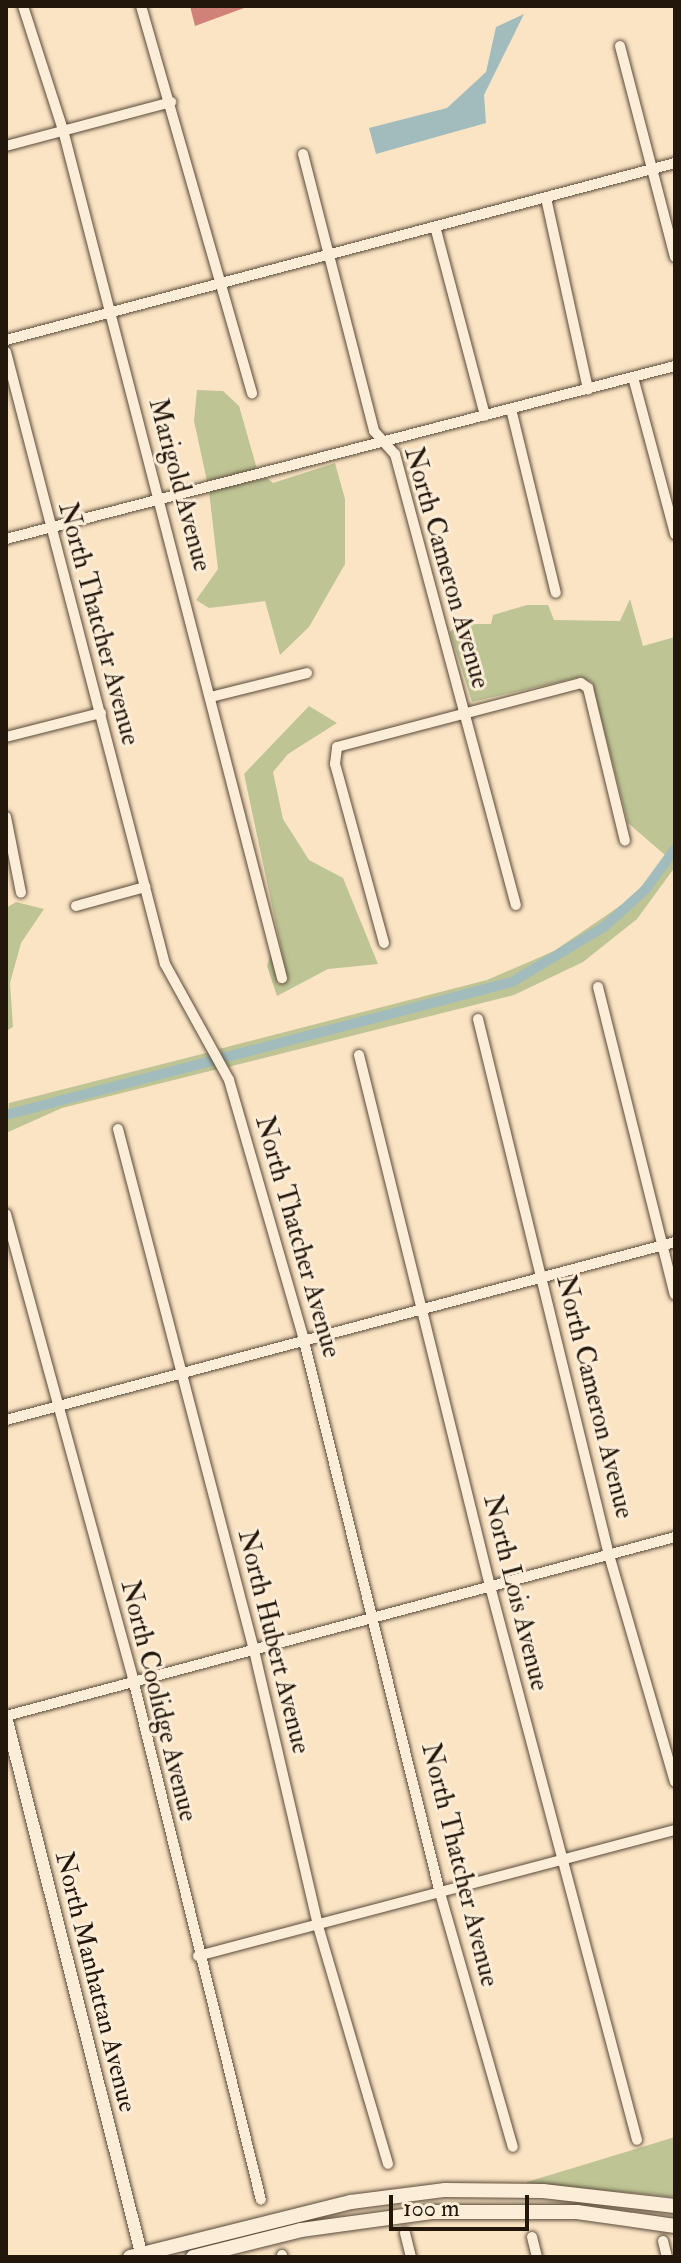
<!DOCTYPE html>
<html>
<head>
<meta charset="utf-8">
<style>
	body { margin:0 }
	#map { position:relative; width:681px; height:2263px; overflow:hidden; background:#fbe4c3; font-family:"IM FELL Double Pica",serif }
	div>[style] { position:absolute }
	.green>* { inset:0; background:#bec494 }
	.water>* { inset:0; background:#a2bcbd }
	.canal>* { height:10px; margin:-5px; padding:0 5px; transform-origin:5px; border-radius:5px; background:#a2bcbd }
	.building>* { inset:0; background:#d18278 }
	.roads { filter:drop-shadow(0 0 2px #594a3a) drop-shadow(0 0 2px #594a3a) }
	.minor>* { height:10px; margin:-5px; padding:0 5px; transform-origin:5px; border-radius:5px; background:#fcedd8 }
	.tertiary>* { height:12px; margin:-6px; padding:0 6px; transform-origin:6px; border-radius:6px; background:#fcedd8 }
	.secondary>* { height:14px; margin:-7px; padding:0 7px; transform-origin:7px; border-radius:7px; background:#fcedd8 }
	span { translate:-50% -50%; white-space:nowrap; text-align:center; line-height:1.15; -webkit-text-stroke:6px #fcedd8; paint-order:stroke }
	.street-label { font-size:26px; color:#23170c }
	.frame { position:absolute; inset:0; border:8px solid #23170c; pointer-events:none }
	.scale { position:absolute; left:389px; top:2195px; width:140px; height:36px; box-sizing:border-box; border:4px solid #23170c; border-top:0; padding-left:10px; font-size:24px; line-height:28px; white-space:nowrap; color:#23170c; -webkit-text-stroke:6px #fcedd8; paint-order:stroke }
</style>
</head>
<body>
<div id="map">
	<div class="green">
		<i style="clip-path:polygon(197px 390px,223px 391px,239px 406px,257px 469px,207px 481px,194px 421px)"></i>
		<i style="clip-path:polygon(335px 463px,345px 499px,345px 564px,309px 627px,280px 655px,265px 601px,209px 608px,196px 600px,218px 569px,209px 491px,267px 478px,273px 483px)"></i>
		<i style="clip-path:polygon(630px 599px,643px 646px,675px 637px,675px 867px,637px 919px,583px 962px,514px 995px,228px 1067px,219px 1049px,487px 980px,554px 951px,639px 893px,665px 855px,628px 823px,592px 682px,580px 677px,472px 702px,450px 632px,459px 624px,491px 624px,493px 615px,527px 605px,548px 605px,554px 620px,620px 621px)"></i>
		<i style="clip-path:polygon(309px 706px,337px 723px,288px 754px,273px 772px,283px 819px,309px 860px,343px 878px,378px 964px,328px 969px,277px 996px,267px 966px,271px 953px,278px 984px,288px 981px,244px 774px)"></i>
		<i style="clip-path:polygon(16px 902px,44px 909px,21px 943px,10px 983px,13px 1027px,6px 1031px,6px 908px)"></i>
		<i style="clip-path:polygon(210px 1052px,218px 1069px,62px 1108px,6px 1133px,9px 1103px)"></i>
		<i style="clip-path:polygon(675px 2137px,675px 2197px,527px 2183px,527px 2182px)"></i>
	</div>
	<div class="water">
		<i style="clip-path:polygon(524px 14px,484px 95px,486px 123px,376px 154px,369px 128px,447px 108px,486px 72px,496px 27px)"></i>
	</div>
	<div class="canal">
		<i style="left:6px;top:1115px;width:523px;rotate:-14.73deg"></i>
		<i style="left:512px;top:982px;width:107px;rotate:-30.9deg"></i>
		<i style="left:604px;top:927px;width:55px;rotate:-42.1deg"></i>
		<i style="left:645px;top:890px;width:51px;rotate:-53.8deg"></i>
	</div>
	<div class="building">
		<i style="clip-path:polygon(190px 6px,243px 6px,244px 8px,195px 26px)"></i>
	</div>
	<div class="roads">
		<div class="minor">
			<i style="left:23px;top:6px;width:130px;rotate:72.1deg"></i>
			<i style="left:63px;top:130px;width:876px;rotate:75.52deg"></i>
			<i style="left:141px;top:6px;width:403px;rotate:74deg"></i>
			<i style="left:620px;top:46px;width:218px;rotate:75.4deg"></i>
			<i style="left:6px;top:146px;width:171px;rotate:-14.9deg"></i>
			<i style="left:303px;top:154px;width:286px;rotate:75.6deg"></i>
			<i style="left:374px;top:431px;width:31px;rotate:48deg"></i>
			<i style="left:395px;top:454px;width:467px;rotate:75deg"></i>
			<i style="left:546px;top:198px;width:196px;rotate:77.6deg"></i>
			<i style="left:436px;top:230px;width:192px;rotate:75.2deg"></i>
			<i style="left:6px;top:340px;width:692px;rotate:-14.82deg"></i>
			<i style="left:6px;top:352px;width:632px;rotate:75.44deg"></i>
			<i style="left:165px;top:964px;width:132px;rotate:61.1deg"></i>
			<i style="left:229px;top:1080px;width:267px;rotate:73.9deg"></i>
			<i style="left:303px;top:1337px;width:573px;rotate:76.16deg"></i>
			<i style="left:440px;top:1893px;width:264px;rotate:74deg"></i>
			<i style="left:633px;top:377px;width:163px;rotate:75deg"></i>
			<i style="left:511px;top:409px;width:189px;rotate:76.3deg"></i>
			<i style="left:6px;top:539px;width:691px;rotate:-14.5deg"></i>
			<i style="left:211px;top:697px;width:99px;rotate:-14deg"></i>
			<i style="left:6px;top:737px;width:98px;rotate:-14.2deg"></i>
			<i style="left:6px;top:817px;width:77px;rotate:78.8deg"></i>
			<i style="left:76px;top:906px;width:72px;rotate:-15.4deg"></i>
			<i style="left:384px;top:943px;width:186px;rotate:-105.3deg"></i>
			<i style="left:335px;top:764px;width:17px;rotate:-83deg"></i>
			<i style="left:337px;top:747px;width:252px;rotate:-14.7deg"></i>
			<i style="left:581px;top:683px;width:9px;rotate:36deg"></i>
			<i style="left:588px;top:688px;width:157px;rotate:76.4deg"></i>
			<i style="left:598px;top:987px;width:317px;rotate:76deg"></i>
			<i style="left:478px;top:1019px;width:552px;rotate:76.27deg"></i>
			<i style="left:609px;top:1555px;width:236px;rotate:73.8deg"></i>
			<i style="left:359px;top:1055px;width:547px;rotate:76.14deg"></i>
			<i style="left:490px;top:1586px;width:573px;rotate:75.14deg"></i>
			<i style="left:118px;top:1129px;width:534px;rotate:75.37deg"></i>
			<i style="left:253px;top:1646px;width:287px;rotate:76.9deg"></i>
			<i style="left:318px;top:1926px;width:248px;rotate:73.6deg"></i>
			<i style="left:6px;top:1214px;width:482px;rotate:74.7deg"></i>
			<i style="left:133px;top:1679px;width:536px;rotate:76.2deg"></i>
			<i style="left:6px;top:1420px;width:692px;rotate:-14.9deg"></i>
			<i style="left:6px;top:1716px;width:693px;rotate:-14.98deg"></i>
			<i style="left:198px;top:1956px;width:493px;rotate:-14.8deg"></i>
			<i style="left:405px;top:2233px;width:25px;rotate:76deg"></i>
			<i style="left:532px;top:2237px;width:21px;rotate:76deg"></i>
			<i style="left:663px;top:2241px;width:16px;rotate:76deg"></i>
			<i style="left:282px;top:2255px;width:2px;rotate:90deg"></i>
		</div>
		<div class="tertiary">
			<i style="left:6px;top:1717px;width:557px;rotate:75.86deg"></i>
		</div>
		<div class="secondary">
			<i style="left:130px;top:2257px;width:228px;rotate:-14deg"></i>
			<i style="left:351px;top:2202px;width:95px;rotate:-7.3deg"></i>
			<i style="left:445px;top:2190px;width:98px;rotate:0.6deg"></i>
			<i style="left:543px;top:2191px;width:133px;rotate:6.5deg"></i>
			<i style="left:193px;top:2257px;width:111px;rotate:-14deg"></i>
			<i style="left:301px;top:2230px;width:132px;rotate:-7.8deg"></i>
			<i style="left:432px;top:2212px;width:145px"></i>
			<i style="left:577px;top:2212px;width:99px;rotate:8.1deg"></i>
		</div>
	</div>
	<div class="street-label">
		<span style="left:179px;top:485px;rotate:75deg">Marigold Avenue</span>
		<span style="left:446px;top:568px;rotate:74deg">North Cameron Avenue</span>
		<span style="left:98px;top:624px;rotate:75deg">North Thatcher Avenue</span>
		<span style="left:297px;top:1237px;rotate:74deg">North Thatcher Avenue</span>
		<span style="left:594px;top:1397px;rotate:76deg">North Cameron Avenue</span>
		<span style="left:515px;top:1593px;rotate:76deg">North Lois Avenue</span>
		<span style="left:273px;top:1642px;rotate:76deg">North Hubert Avenue</span>
		<span style="left:158px;top:1701px;rotate:76deg">North Coolidge Avenue</span>
		<span style="left:459px;top:1865px;rotate:76deg">North Thatcher Avenue</span>
		<span style="left:95px;top:1982px;rotate:76deg">North Manhattan Avenue</span>
	</div>
	<div class="frame"></div>
	<div class="scale">100 m</div>
</div>
</body>
</html>
